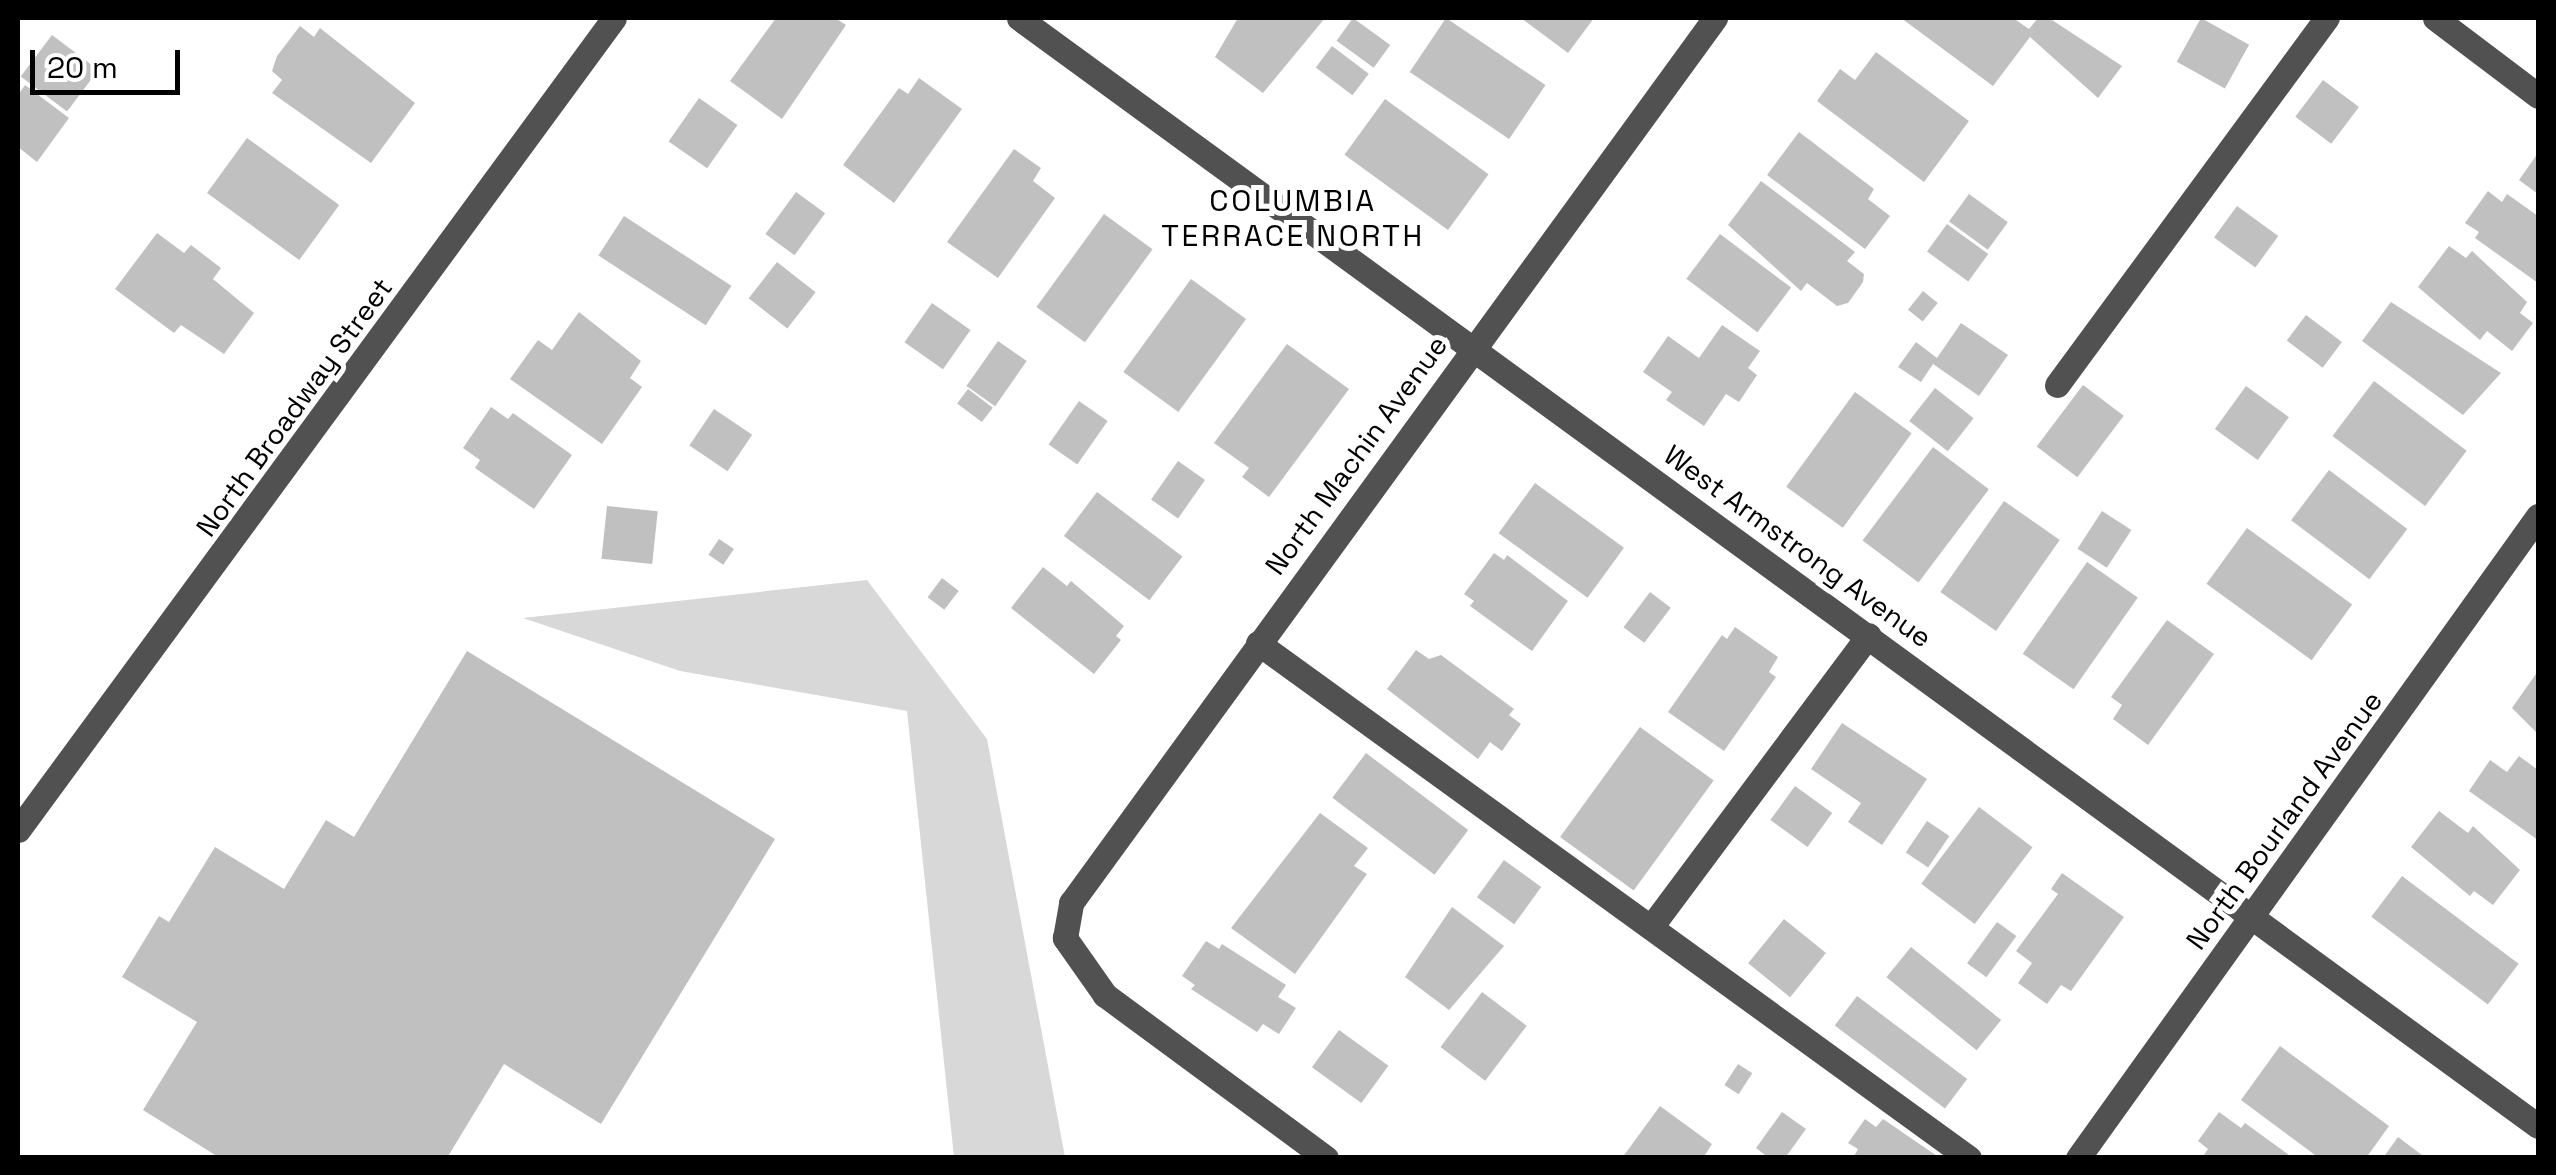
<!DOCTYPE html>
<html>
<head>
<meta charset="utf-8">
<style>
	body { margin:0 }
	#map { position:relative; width:2556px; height:1175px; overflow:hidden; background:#fff; font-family:"Space Grotesk",sans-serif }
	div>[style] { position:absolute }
	.green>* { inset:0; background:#d8d8d8 }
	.building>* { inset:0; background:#c0c0c0; transform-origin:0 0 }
	.minor>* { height:25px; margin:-12.5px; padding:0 12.5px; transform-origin:12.5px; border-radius:12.5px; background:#515151 }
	span { translate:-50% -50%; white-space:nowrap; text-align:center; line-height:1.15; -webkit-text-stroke:10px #fff; paint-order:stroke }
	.street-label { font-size:28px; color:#000 }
	.neighbourhood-label { font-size:30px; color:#000; letter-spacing:2.5px }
	.frame { position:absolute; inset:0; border:20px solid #000; pointer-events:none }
	.scale { position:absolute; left:30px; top:50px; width:150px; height:45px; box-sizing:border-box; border:5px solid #000; border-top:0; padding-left:12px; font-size:30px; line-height:35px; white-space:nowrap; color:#000; -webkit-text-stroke:8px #fff; paint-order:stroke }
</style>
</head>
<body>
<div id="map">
	<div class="green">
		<i style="clip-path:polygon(867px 580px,987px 739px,1065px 1157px,954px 1157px,907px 711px,680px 671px,523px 618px)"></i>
	</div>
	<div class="building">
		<i style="clip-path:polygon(776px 18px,835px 18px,846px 25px,782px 119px,730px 81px)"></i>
		<i style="clip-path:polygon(1238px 18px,1325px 18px,1263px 93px,1215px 57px)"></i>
		<i style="left:1353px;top:18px;width:46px;height:28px;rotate:36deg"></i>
		<i style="left:1446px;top:18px;width:120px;height:65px;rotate:34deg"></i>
		<i style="clip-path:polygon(1521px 18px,1594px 18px,1568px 53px)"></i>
		<i style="clip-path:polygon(1901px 18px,2013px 18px,2029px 29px,2038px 18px,2049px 18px,2122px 66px,2098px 98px,2030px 37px,1993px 86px)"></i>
		<i style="left:2201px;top:18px;width:55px;height:50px;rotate:29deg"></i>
		<i style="clip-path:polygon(300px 26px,314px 37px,320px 28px,415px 103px,371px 163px,272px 93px,282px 80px,272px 71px,277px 56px)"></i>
		<i style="left:52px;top:35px;width:58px;height:52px;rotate:37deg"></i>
		<i style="left:1332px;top:46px;width:46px;height:27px;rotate:37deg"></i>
		<i style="clip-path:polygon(1876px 52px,1969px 121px,1924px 182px,1817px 101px,1840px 69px,1855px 80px)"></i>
		<i style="clip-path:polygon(919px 78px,962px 109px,894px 203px,843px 165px,899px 88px,908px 94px)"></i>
		<i style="left:2323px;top:80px;width:45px;height:46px;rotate:37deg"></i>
		<i style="clip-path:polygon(25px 85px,69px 118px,37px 162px,18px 147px,18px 95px)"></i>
		<i style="left:699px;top:98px;width:47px;height:53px;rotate:35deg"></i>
		<i style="left:1385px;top:99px;width:128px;height:69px;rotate:36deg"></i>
		<i style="clip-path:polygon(1799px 132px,1874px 189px,1868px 199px,1890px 216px,1865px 249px,1767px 175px)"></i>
		<i style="left:247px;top:138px;width:114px;height:68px;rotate:36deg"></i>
		<i style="clip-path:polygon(1014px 149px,1041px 168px,1033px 181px,1055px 198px,998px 278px,947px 242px)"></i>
		<i style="clip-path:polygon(2538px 153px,2538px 194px,2519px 180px)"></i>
		<i style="clip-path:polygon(1761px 181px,1855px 252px,1847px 261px,1864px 274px,1863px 282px,1848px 303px,1837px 306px,1807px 283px,1801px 291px,1728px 225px)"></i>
		<i style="clip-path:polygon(2488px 191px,2502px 202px,2507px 194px,2538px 216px,2538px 283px,2475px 238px,2479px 232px,2465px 223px)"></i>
		<i style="left:796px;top:192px;width:36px;height:52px;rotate:36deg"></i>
		<i style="left:1969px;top:194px;width:48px;height:34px;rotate:36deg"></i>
		<i style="left:2237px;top:206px;width:51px;height:39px;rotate:36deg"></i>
		<i style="left:1104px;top:214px;width:60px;height:115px;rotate:36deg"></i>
		<i style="left:624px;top:216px;width:128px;height:47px;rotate:33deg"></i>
		<i style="left:1947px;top:224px;width:51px;height:34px;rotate:36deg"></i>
		<i style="clip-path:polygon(157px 233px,184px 253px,191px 245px,221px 268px,213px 279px,254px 313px,224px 354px,181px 325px,174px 333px,115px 289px)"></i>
		<i style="left:1720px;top:234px;width:89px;height:56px;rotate:37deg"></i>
		<i style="clip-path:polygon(2449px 246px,2466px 258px,2472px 251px,2527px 302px,2520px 313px,2533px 323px,2512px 351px,2487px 331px,2480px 340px,2418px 287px)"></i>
		<i style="left:777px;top:262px;width:49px;height:46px;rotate:38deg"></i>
		<i style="left:1191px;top:279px;width:68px;height:115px;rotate:36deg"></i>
		<i style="left:1923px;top:291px;width:19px;height:24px;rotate:39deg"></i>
		<i style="clip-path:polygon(2391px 302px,2501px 373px,2463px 415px,2362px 341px)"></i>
		<i style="left:932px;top:303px;width:47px;height:48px;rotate:35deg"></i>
		<i style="clip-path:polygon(579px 312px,641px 361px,630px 378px,642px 387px,602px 444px,510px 379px,538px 340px,552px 350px)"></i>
		<i style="left:2306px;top:315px;width:45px;height:32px;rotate:37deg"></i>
		<i style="clip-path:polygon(1961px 323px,2008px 355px,1979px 396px,1933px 364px,1921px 382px,1898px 367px,1916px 342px,1937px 358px)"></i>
		<i style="clip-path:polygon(1722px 325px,1760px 351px,1748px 368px,1757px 375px,1739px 402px,1726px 394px,1704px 426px,1666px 400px,1672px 392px,1643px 372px,1668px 336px,1699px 358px)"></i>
		<i style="left:998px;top:341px;width:35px;height:55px;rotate:35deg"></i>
		<i style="clip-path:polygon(1287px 344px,1349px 389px,1269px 497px,1242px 477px,1249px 468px,1214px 443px)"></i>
		<i style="left:2374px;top:381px;width:116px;height:69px;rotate:37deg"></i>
		<i style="left:2083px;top:385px;width:51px;height:77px;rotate:37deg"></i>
		<i style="left:2246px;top:386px;width:53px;height:53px;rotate:36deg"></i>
		<i style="left:1935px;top:388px;width:49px;height:42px;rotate:38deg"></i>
		<i style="left:968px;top:389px;width:31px;height:18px;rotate:37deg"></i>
		<i style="left:1855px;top:392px;width:70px;height:117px;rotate:36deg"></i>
		<i style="left:1079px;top:401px;width:35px;height:53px;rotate:35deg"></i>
		<i style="clip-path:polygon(491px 407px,508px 419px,513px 413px,572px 455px,534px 509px,475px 468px,480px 460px,463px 448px)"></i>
		<i style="left:714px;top:409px;width:46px;height:44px;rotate:34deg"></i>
		<i style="left:1933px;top:447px;width:70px;height:117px;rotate:37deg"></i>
		<i style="left:1178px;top:461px;width:33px;height:47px;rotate:35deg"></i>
		<i style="left:2329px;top:470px;width:98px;height:63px;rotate:37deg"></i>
		<i style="left:1535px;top:483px;width:110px;height:62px;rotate:36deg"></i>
		<i style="left:1097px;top:492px;width:107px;height:55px;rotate:37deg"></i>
		<i style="left:2004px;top:501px;width:68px;height:111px;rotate:35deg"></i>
		<i style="left:607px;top:506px;width:51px;height:53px;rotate:6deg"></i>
		<i style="left:2102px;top:511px;width:35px;height:45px;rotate:33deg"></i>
		<i style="left:2247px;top:528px;width:130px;height:69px;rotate:36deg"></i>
		<i style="left:719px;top:539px;width:18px;height:19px;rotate:34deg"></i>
		<i style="clip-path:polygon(1494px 553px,1504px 560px,1507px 555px,1568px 601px,1532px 651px,1470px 606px,1474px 601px,1464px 594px)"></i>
		<i style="left:2087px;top:562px;width:62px;height:112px;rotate:35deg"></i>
		<i style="clip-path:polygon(1043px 567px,1067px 586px,1071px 581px,1124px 626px,1116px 636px,1121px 640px,1094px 674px,1011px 608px)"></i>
		<i style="left:942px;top:578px;width:21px;height:24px;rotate:37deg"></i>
		<i style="left:1650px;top:592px;width:26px;height:44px;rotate:37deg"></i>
		<i style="clip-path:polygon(2167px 620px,2214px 654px,2148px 745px,2113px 719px,2122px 705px,2111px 697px)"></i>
		<i style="clip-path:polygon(1735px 627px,1778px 657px,1769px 672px,1776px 677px,1724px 751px,1668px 712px,1722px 635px,1727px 639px)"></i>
		<i style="clip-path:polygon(1416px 650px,1429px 659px,1441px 655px,1514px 709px,1509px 715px,1521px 724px,1502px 751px,1490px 742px,1478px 759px,1387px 689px)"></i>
		<i style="clip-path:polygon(467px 651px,775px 839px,601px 1124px,504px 1064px,447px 1158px,220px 1158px,143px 1110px,197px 1022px,122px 977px,159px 916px,169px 922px,215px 847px,284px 889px,326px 820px,354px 837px)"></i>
		<i style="clip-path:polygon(2538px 671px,2538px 734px,2512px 708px)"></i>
		<i style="clip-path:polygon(1842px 723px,1927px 779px,1882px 845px,1848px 822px,1861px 803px,1811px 769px)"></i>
		<i style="left:1640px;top:727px;width:91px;height:136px;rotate:36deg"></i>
		<i style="left:1366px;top:753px;width:128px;height:56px;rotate:37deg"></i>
		<i style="clip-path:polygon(2519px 756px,2538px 770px,2538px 840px,2469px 791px,2490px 760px,2507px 772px)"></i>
		<i style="left:1795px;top:786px;width:46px;height:42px;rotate:36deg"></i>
		<i style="left:1979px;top:807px;width:67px;height:96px;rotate:37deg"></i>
		<i style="clip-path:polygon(2439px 811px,2468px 833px,2473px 826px,2520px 870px,2493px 905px,2474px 891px,2470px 896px,2411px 847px)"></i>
		<i style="clip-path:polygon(1320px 813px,1368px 848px,1354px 866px,1367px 874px,1295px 974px,1231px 928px)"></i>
		<i style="left:1927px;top:821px;width:27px;height:38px;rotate:34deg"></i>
		<i style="left:1504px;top:860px;width:46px;height:46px;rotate:36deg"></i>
		<i style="clip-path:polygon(2062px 873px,2124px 917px,2071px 991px,2061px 985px,2047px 1004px,2018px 983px,2032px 963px,2016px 951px,2058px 894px,2051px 889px)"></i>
		<i style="left:2402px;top:876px;width:146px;height:51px;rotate:37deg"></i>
		<i style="clip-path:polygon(1452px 907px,1504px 946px,1449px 1010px,1405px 977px)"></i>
		<i style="left:1784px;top:919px;width:54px;height:57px;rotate:39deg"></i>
		<i style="left:1997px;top:922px;width:24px;height:51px;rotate:36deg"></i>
		<i style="clip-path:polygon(1206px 941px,1219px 949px,1222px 944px,1286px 985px,1278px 997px,1296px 1008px,1279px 1034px,1263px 1024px,1257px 1032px,1191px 989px,1195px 985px,1182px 976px)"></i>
		<i style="left:1911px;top:947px;width:116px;height:39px;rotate:39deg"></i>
		<i style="left:1482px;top:992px;width:56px;height:69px;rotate:37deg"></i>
		<i style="left:1857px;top:996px;width:138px;height:37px;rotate:37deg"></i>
		<i style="left:1339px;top:1030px;width:61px;height:46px;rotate:36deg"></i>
		<i style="clip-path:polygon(2280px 1046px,2389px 1126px,2366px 1158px,2319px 1158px,2241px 1100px)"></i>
		<i style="left:1738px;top:1064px;width:17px;height:25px;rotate:33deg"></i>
		<i style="clip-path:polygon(1660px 1106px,1712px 1144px,1703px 1158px,1622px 1158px)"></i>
		<i style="clip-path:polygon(1782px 1112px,1806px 1129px,1785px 1158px,1769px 1158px,1756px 1148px)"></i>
		<i style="clip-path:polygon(2219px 1112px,2241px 1128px,2245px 1123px,2293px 1158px,2202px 1158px,2208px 1149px,2198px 1141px)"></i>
		<i style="clip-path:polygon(1865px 1119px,1876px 1127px,1883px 1119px,1940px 1158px,1853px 1158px,1858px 1149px,1848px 1143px)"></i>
		<i style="clip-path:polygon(2398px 1137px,2426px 1158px,2383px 1158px)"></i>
	</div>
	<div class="minor">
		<i style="left:1019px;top:18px;width:1880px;rotate:36.11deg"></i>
		<i style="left:2435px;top:18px;width:129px;rotate:37.1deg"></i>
		<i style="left:2057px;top:385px;width:456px;rotate:-53.7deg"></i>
		<i style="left:1258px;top:643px;width:878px;rotate:35.92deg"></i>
		<i style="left:18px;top:830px;width:1007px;rotate:-53.72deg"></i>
		<i style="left:1651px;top:927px;width:364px;rotate:-53.3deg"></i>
		<i style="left:1326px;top:1158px;width:275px;rotate:-143.6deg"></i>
		<i style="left:1105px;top:995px;width:70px;rotate:-125.1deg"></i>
		<i style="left:1065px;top:938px;width:36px;rotate:-80deg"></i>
		<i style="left:1071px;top:903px;width:1095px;rotate:-53.96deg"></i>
		<i style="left:2078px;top:1158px;width:790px;rotate:-54.38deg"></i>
	</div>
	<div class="street-label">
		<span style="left:294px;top:407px;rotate:-54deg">North Broadway Street</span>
		<span style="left:1356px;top:455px;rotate:-54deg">North Machin Avenue</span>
		<span style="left:1798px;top:546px;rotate:36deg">West Armstrong Avenue</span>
		<span style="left:2284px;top:820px;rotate:-54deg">North Bourland Avenue</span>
	</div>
	<div class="neighbourhood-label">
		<span style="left:1293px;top:218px">COLUMBIA<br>TERRACE NORTH</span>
	</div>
	<div class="frame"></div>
	<div class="scale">20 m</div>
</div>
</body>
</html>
